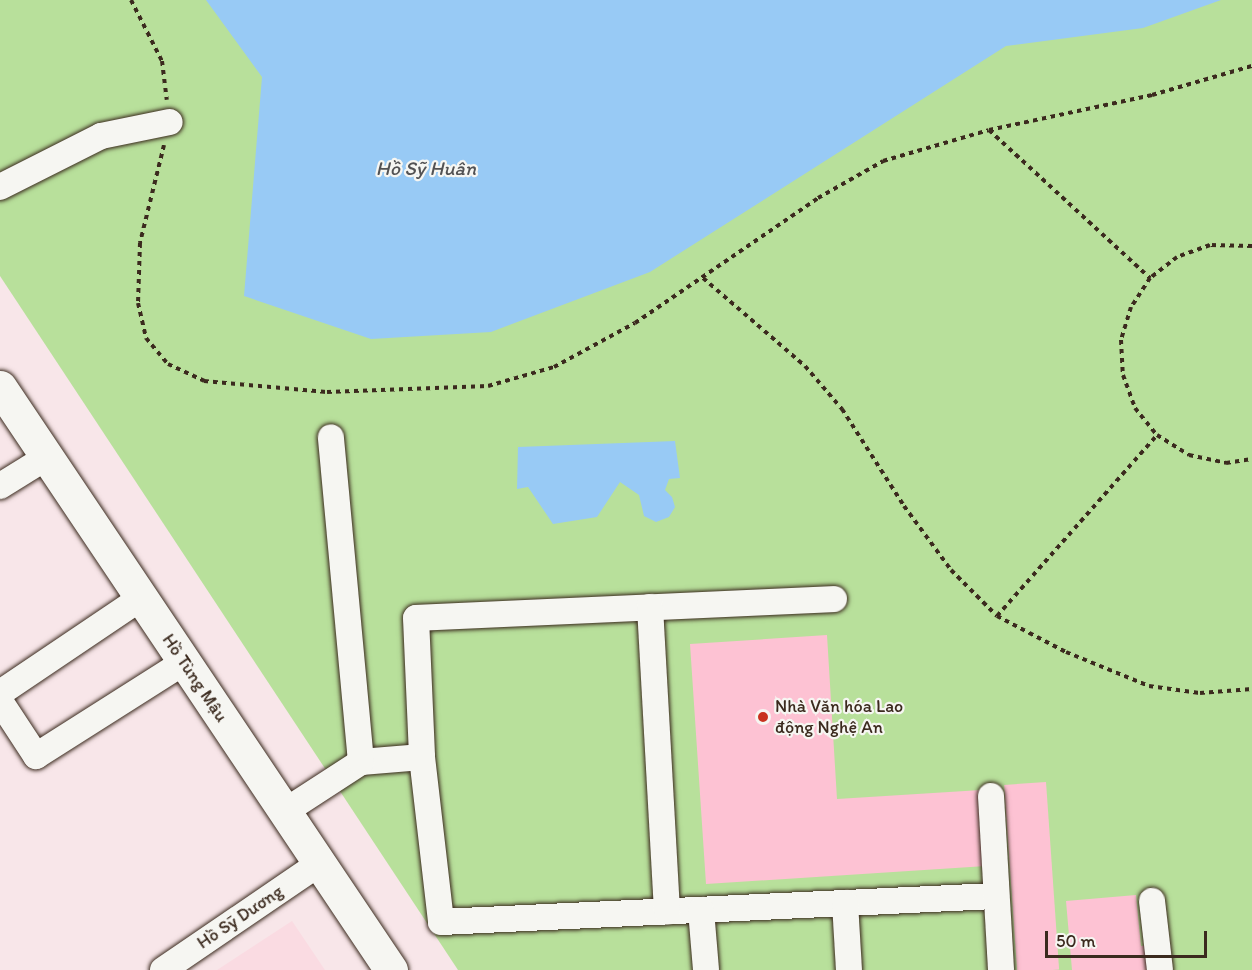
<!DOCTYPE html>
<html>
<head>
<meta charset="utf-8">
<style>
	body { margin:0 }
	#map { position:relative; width:1252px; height:970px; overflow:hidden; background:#f8e6e9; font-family:Itim,sans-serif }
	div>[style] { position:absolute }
	.built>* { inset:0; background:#fadbe2 }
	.green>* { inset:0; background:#b8e09b }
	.water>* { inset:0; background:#98caf5 }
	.building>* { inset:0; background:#fdc2d3; transform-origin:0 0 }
	.path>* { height:4px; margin-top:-2px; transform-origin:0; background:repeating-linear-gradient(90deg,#3b2a1e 0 4.5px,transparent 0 9px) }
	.roads { filter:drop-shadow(0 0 2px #3b2a1e) drop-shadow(0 0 2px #3b2a1e) }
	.minor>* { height:26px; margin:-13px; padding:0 13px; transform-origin:13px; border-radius:13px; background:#f6f6f2 }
	.major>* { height:33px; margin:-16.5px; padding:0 16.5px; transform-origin:16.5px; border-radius:16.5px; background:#f6f6f2 }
	.dots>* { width:16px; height:16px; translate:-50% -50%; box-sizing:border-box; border:3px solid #f6f6f2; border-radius:50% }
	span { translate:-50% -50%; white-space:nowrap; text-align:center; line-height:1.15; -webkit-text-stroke:4.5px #f6f6f2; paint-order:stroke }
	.street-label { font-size:18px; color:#3b2a1e }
	.poi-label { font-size:18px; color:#3b2a1e }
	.left { translate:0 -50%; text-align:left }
	.water-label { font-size:20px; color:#525254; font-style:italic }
	.scale { position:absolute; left:1045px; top:931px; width:162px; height:27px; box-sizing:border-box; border:3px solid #3b2a1e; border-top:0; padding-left:8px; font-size:18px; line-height:21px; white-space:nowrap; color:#3b2a1e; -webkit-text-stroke:4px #f6f6f2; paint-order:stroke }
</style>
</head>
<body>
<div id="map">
	<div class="built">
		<i style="clip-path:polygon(292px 921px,325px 970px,217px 970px)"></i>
	</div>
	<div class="green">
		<i style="clip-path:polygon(0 0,1252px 0,1252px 970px,458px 970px,0 276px)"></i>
	</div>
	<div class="water">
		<i style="clip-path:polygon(206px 0,1221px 0,1143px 28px,1006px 46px,650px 272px,491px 332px,371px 339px,244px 296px,262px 77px)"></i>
		<i style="clip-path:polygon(675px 441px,680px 478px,669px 479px,665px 490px,672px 497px,675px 507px,669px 517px,656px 522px,644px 516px,639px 495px,620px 482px,597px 517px,553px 524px,528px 487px,517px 489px,518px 447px)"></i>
	</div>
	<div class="building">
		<i style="clip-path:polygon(827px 635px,837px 799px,981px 790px,986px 866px,706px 884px,690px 644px)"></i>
		<i style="left:1046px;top:782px;width:188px;height:42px;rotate:86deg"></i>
		<i style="clip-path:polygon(1136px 895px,1141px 946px,1150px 945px,1152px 970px,1072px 970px,1066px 901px)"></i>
	</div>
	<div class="path">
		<i style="left:131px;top:0;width:68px;rotate:63.1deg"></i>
		<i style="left:162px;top:61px;width:39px;rotate:83deg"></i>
		<i style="left:989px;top:130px;width:219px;rotate:42.6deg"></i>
		<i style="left:164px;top:145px;width:101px;rotate:103.8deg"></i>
		<i style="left:140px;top:243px;width:60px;rotate:91.9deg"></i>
		<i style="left:138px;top:303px;width:36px;rotate:77deg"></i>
		<i style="left:146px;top:338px;width:34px;rotate:50deg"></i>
		<i style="left:168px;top:364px;width:40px;rotate:25deg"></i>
		<i style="left:204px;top:381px;width:123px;rotate:5.1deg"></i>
		<i style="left:327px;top:392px;width:161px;rotate:-2.1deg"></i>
		<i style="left:488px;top:386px;width:69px;rotate:-16.1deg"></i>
		<i style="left:554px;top:367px;width:92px;rotate:-28.5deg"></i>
		<i style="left:635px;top:323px;width:222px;rotate:-34.3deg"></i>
		<i style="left:818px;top:198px;width:75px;rotate:-29.6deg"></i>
		<i style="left:883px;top:161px;width:110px;rotate:-16.3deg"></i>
		<i style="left:989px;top:130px;width:167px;rotate:-12.1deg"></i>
		<i style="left:1152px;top:95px;width:104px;rotate:-16.2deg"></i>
		<i style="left:1252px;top:246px;width:42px;rotate:-178.6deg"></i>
		<i style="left:1210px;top:245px;width:35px;rotate:160deg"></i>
		<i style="left:1177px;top:257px;width:34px;rotate:142deg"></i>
		<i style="left:1150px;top:278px;width:35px;rotate:123deg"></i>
		<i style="left:1131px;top:307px;width:34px;rotate:107deg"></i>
		<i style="left:1121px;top:340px;width:35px;rotate:87deg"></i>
		<i style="left:1123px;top:375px;width:35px;rotate:70deg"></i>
		<i style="left:1135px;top:408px;width:35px;rotate:51deg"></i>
		<i style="left:1157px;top:435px;width:38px;rotate:32deg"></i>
		<i style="left:1189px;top:455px;width:38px;rotate:12deg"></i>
		<i style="left:1226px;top:463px;width:26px;rotate:-9deg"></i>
		<i style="left:703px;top:278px;width:135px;rotate:40.8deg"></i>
		<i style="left:805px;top:366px;width:57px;rotate:49.3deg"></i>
		<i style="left:842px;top:409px;width:115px;rotate:57.4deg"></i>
		<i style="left:904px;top:506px;width:79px;rotate:53.7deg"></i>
		<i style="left:951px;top:570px;width:65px;rotate:45deg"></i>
		<i style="left:997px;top:616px;width:78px;rotate:27.6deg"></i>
		<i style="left:1066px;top:652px;width:90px;rotate:22.3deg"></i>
		<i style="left:1149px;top:686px;width:51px;rotate:7.8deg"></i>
		<i style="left:1200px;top:693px;width:52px;rotate:-4.4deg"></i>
		<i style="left:997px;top:616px;width:242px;rotate:-48.5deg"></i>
	</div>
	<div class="roads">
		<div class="minor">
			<i style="left:0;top:187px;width:113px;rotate:-26.8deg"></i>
			<i style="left:101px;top:136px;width:70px;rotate:-11.5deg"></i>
			<i style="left:0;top:486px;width:55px;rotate:-31.7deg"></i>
			<i style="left:834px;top:599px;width:418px;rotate:177.4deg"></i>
			<i style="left:416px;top:618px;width:139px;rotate:87.5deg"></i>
			<i style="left:422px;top:757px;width:166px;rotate:83.4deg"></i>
			<i style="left:441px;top:922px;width:555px;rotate:-2.69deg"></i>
			<i style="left:650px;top:607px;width:305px;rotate:86.8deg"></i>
			<i style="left:0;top:693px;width:170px;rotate:-34deg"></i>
			<i style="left:0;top:701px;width:66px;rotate:56.8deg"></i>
			<i style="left:36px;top:756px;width:175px;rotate:-32.4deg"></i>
			<i style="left:361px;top:762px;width:61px;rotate:-4.7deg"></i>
			<i style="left:991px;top:796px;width:174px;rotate:86.7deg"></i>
			<i style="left:284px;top:812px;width:92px;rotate:-33deg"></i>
			<i style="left:361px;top:762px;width:326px;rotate:-95.3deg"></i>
			<i style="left:1152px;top:901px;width:69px;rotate:83.4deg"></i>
			<i style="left:845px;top:903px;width:67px;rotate:86.6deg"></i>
			<i style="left:701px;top:910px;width:60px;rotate:85.2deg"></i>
			<i style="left:163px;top:970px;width:186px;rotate:-34.3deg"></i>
		</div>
		<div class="major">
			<i style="left:0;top:387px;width:702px;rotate:56.15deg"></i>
		</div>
	</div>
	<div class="dots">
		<i style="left:763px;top:717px;background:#c8321e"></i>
	</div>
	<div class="street-label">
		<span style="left:195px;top:678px;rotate:56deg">Hồ Tùng Mậu</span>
		<span style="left:240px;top:917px;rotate:-34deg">Hồ Sỹ Dương</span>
	</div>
	<div class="poi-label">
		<span class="left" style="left:775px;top:717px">Nhà Văn hóa Lao<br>động Nghệ An</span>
	</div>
	<div class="water-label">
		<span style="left:426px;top:168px">Hồ Sỹ Huân</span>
	</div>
	<div class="scale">50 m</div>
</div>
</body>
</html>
